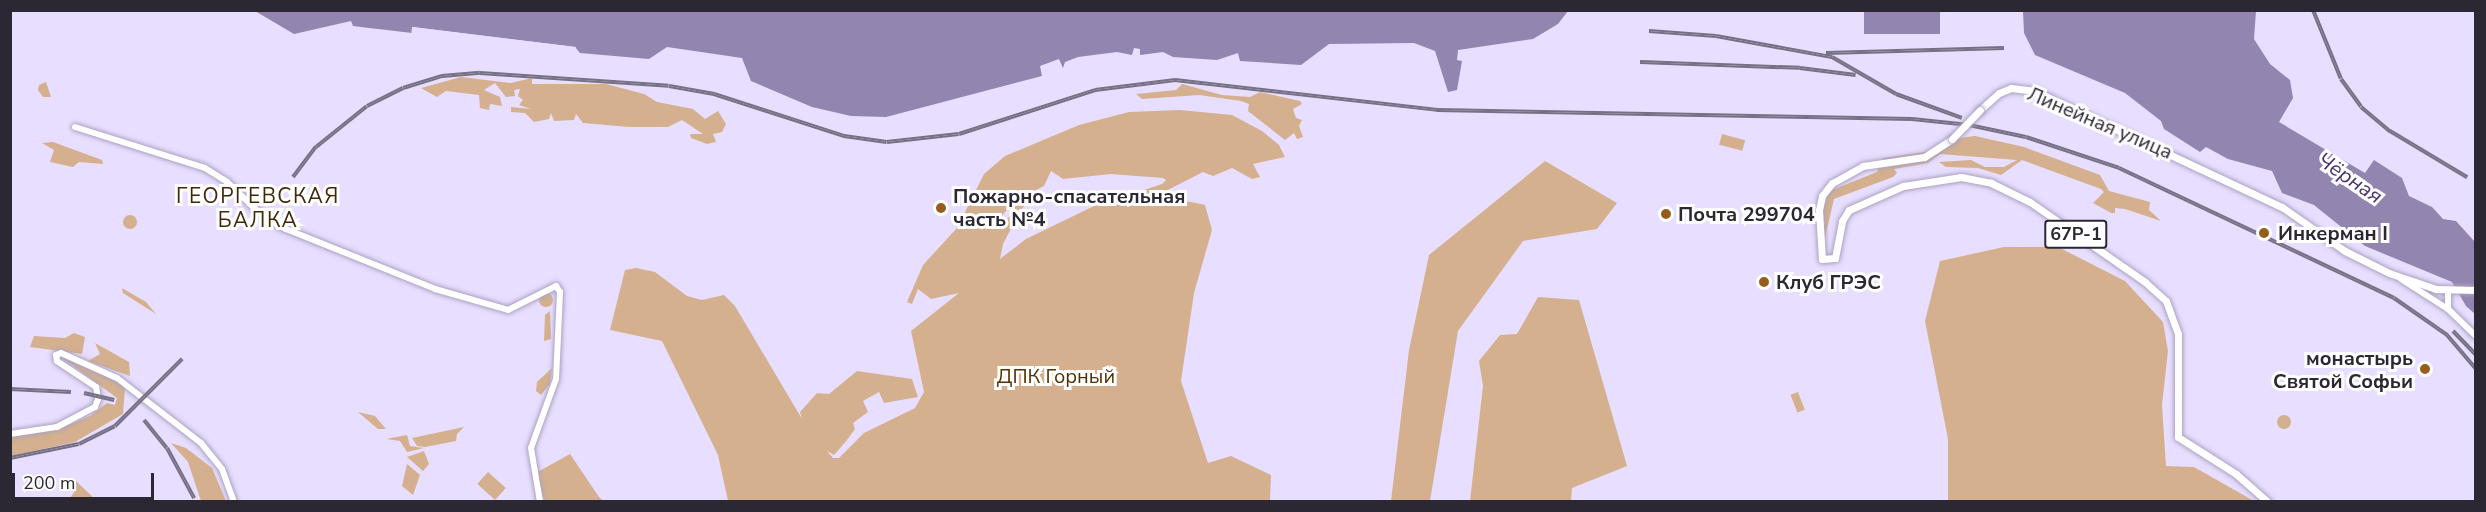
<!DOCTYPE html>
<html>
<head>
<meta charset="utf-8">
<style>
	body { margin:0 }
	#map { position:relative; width:2486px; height:512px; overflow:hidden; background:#e8deff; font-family:"Nunito Sans",sans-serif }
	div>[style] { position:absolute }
	.green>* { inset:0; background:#d4b08e; transform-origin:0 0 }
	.round { border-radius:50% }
	.water>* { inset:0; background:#9285af; transform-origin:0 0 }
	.pier>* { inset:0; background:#e8deff }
	.roads { filter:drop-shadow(0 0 2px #aba2c0) drop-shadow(0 0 2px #aba2c0) }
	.secondary>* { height:6px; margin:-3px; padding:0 3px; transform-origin:3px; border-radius:3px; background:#fff }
	.primary>* { height:7px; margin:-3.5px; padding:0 3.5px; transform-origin:3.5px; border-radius:3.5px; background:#fff }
	.rail>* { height:4px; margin-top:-2px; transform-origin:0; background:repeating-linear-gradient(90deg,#fff 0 4.5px,#767084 0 9px); box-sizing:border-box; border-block:2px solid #767084 }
	.bridges { filter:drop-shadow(0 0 2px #aba2c0) drop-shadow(0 0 2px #aba2c0) }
	.primary-bridge>* { height:7px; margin:-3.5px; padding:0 3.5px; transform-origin:3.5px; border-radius:3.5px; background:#fff }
	.dots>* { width:16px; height:16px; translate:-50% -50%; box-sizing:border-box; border:3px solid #fff; border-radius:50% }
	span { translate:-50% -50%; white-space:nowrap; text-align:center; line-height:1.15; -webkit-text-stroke:6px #fff; paint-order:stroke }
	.shield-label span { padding:2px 4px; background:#fff; border:2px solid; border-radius:4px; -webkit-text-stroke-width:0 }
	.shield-label { font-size:18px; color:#2b2733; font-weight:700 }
	.street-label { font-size:20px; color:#2b2733 }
	.poi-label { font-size:20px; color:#2b2733; font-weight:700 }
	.left { translate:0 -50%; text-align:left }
	.right { translate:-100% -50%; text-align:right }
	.park-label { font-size:20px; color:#543105 }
	.water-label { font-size:21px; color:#49346c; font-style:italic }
	.neighbourhood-label { font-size:21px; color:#422707; letter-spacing:1.5px }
	.frame { position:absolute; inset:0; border:12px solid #2b2733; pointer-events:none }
	.scale { position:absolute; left:12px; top:473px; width:142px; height:27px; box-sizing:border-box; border:3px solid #2b2733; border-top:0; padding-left:8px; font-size:18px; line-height:21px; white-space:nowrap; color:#2b2733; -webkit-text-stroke:4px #fff; paint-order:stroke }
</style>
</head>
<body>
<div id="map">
	<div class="green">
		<i style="clip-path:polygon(461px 77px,511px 83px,532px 78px,532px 84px,606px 84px,644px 94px,657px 102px,693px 109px,705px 119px,718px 111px,726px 124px,722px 132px,713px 134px,716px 142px,707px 144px,691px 138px,690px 134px,703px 134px,682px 120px,668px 127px,629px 127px,583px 123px,576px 114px,574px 120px,554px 121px,551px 113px,549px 119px,534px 122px,525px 113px,511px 112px,511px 107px,531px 109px,519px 105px,523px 100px,518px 96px,520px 89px,514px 90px,515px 96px,506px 97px,495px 83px,484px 90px,500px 97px,502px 106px,490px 104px,489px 110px,480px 108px,479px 95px,446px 91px,437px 97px,421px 88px)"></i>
		<i style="clip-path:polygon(46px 82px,51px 97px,43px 97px,38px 90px,39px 85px)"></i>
		<i style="clip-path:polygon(1182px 84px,1222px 95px,1250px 97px,1260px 92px,1300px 101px,1302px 104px,1293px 109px,1296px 118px,1302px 120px,1299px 126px,1303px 137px,1297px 139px,1294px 133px,1285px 140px,1248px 111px,1249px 104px,1241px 101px,1199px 95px,1142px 99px,1136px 94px,1176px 90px)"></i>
		<i style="clip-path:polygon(1180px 110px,1232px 115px,1262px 131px,1279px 145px,1285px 157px,1253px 164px,1260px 177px,1252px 179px,1232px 168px,1213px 176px,1203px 172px,1160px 194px,1129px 195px,1162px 184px,1166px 180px,1163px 178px,1111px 174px,1063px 179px,1051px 171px,1044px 186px,1036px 190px,1027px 204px,1020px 210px,1007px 210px,999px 219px,1005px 221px,1011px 215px,1016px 219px,1003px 244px,1000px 259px,1026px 239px,1094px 206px,1181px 200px,1205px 205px,1212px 230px,1194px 293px,1181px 381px,1208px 463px,1231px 456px,1271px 475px,1270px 501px,728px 501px,718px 455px,662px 341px,610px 330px,625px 270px,636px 268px,655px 272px,687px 296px,702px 300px,724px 295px,735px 306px,802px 419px,800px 412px,817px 393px,829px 394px,857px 371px,912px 379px,918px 397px,884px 403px,879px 392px,863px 401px,868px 412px,853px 423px,855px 429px,847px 440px,834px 455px,827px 451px,833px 458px,839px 458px,864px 433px,915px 408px,924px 392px,911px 331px,959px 293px,931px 299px,918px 289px,912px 304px,907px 302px,923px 265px,957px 228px,984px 174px,1005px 156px,1079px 125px,1129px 112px)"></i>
		<i style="left:1722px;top:134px;width:24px;height:11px;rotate:15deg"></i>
		<i style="clip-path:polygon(1975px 136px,2024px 147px,2100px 175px,2109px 191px,2150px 202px,2149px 210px,2161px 221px,2125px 209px,2115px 208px,2115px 213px,2111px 213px,2093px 203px,2104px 192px,2101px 189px,2022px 160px,2001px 175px,1978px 168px,1946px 167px,1939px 162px,1971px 160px,1985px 167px,2004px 167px,2017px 160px,1940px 154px,1928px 163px,1894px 169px,1897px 173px,1893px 177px,1834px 199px,1824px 242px,1819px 228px,1824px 217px,1819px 201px,1827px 192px,1877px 172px,1883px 158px,1925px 152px,1938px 147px,1944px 140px)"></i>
		<i style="clip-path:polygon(53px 142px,102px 160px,103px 164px,79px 162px,73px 167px,50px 162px,54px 150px,42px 143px)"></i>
		<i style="clip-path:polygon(1545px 161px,1617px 203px,1597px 229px,1523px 241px,1458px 331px,1430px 501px,1391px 501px,1409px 350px,1429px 255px)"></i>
		<i class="round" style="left:123px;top:215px;width:14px;height:14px"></i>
		<i style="clip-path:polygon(2004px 247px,2058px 247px,2125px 281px,2163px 322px,2168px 351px,2162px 405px,2166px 466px,2194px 467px,2254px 501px,1948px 501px,1948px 439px,1925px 321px,1940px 261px)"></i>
		<i style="clip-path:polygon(122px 288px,146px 302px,156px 314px,123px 293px)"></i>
		<i class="round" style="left:539px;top:293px;width:14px;height:14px"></i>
		<i style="clip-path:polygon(1538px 297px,1579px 300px,1627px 466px,1572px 488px,1571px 501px,1470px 501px,1483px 386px,1479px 361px,1500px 335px,1517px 334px)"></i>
		<i style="clip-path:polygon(550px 311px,551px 339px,544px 341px,545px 315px)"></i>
		<i style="clip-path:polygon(74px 333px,85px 337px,82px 354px,30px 347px,34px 336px,65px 338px)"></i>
		<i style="clip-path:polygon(95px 343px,129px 362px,130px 376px,88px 361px,100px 354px)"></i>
		<i style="clip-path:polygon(61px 357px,116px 380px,125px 388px,123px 414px,75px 442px,11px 456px,10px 436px,58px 429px,90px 416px,107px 403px,115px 405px,117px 398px)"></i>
		<i style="clip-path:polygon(552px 368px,550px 384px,541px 395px,536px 391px,537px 382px)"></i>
		<i style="left:1798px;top:392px;width:19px;height:8px;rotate:69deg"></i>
		<i style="clip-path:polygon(358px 412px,375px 416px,386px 429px,378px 429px)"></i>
		<i class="round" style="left:2277px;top:415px;width:14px;height:14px"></i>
		<i style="clip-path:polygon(464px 427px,457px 434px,456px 441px,425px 447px,417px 446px,412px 438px)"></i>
		<i style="clip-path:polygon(407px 435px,410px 446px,424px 448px,407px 452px,400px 441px,386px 439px)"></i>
		<i style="clip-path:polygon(171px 443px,186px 448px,212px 468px,226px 501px,201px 501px,188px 462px)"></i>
		<i style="clip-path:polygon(424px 451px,429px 464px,423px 471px,407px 457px)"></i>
		<i style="clip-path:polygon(570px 454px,599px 497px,603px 501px,545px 501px,534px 474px)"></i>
		<i style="clip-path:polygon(407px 464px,420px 475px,413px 495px,402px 486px)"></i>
		<i style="left:488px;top:472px;width:24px;height:16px;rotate:42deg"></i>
		<i style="clip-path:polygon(72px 481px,76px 481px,97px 501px,68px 501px,75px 491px)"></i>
	</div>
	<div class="water">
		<i style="clip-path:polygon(255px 11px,1568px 11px,1558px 24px,1533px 39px,1458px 50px,1457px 60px,1462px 61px,1457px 90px,1448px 92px,1435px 51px,1414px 43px,1329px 44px,1301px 65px,1240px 61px,1238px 53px,1217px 60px,1173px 57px,1163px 52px,1140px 55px,1140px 49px,1134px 48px,1132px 55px,1117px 52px,1078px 57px,1065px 62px,1063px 68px,1059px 59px,1040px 66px,1042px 76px,886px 117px,851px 116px,812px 107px,751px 81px,742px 58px,667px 47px,649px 59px,580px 53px,575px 47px,413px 27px,412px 33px,361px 27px,353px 26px,351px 21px,294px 34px)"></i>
		<i style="left:1864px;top:11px;width:76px;height:23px"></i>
		<i style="clip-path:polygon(2023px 11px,2256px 11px,2254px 39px,2270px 64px,2290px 80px,2293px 98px,2279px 122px,2365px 173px,2374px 160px,2402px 178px,2409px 196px,2432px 207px,2443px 219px,2456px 221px,2475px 242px,2475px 314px,2466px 306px,2452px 282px,2365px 246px,2314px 205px,2282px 193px,2272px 171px,2228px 159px,2206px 147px,2200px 152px,2164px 129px,2161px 121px,2125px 93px,2035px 55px,2024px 33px)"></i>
	</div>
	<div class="pier">
		<i style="clip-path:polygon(412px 27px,576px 47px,575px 52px,415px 30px,411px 36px)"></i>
	</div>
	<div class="roads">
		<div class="secondary">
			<i style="left:75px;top:127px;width:136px;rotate:17.5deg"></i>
			<i style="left:205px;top:168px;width:26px;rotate:32deg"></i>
			<i style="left:227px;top:182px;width:52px;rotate:43.5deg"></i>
			<i style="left:265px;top:218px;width:24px;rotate:28deg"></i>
			<i style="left:286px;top:229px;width:161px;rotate:21.9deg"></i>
			<i style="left:435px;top:289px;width:76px;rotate:16deg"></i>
			<i style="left:508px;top:310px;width:54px;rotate:-26.6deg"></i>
			<i style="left:556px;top:286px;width:7px;rotate:56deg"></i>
			<i style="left:560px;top:292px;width:87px;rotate:92.6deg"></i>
			<i style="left:556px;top:379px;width:73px;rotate:109.9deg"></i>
			<i style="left:531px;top:448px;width:55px;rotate:80.5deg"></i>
			<i style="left:2401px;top:279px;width:56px;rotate:32.6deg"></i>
			<i style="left:2448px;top:291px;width:18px;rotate:90deg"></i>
			<i style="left:2448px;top:309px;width:39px;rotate:44deg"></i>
			<i style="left:10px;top:434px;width:48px;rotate:-8.5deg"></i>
			<i style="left:57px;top:427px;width:43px;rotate:-27.8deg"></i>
			<i style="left:95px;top:407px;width:9px;rotate:-69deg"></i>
			<i style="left:98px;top:399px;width:12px;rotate:-99deg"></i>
			<i style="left:96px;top:387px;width:47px;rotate:-146.3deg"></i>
			<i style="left:57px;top:361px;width:6px;rotate:-99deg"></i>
			<i style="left:56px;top:355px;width:5px;rotate:-22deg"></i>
			<i style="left:61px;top:353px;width:61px;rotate:24.1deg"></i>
			<i style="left:117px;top:378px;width:106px;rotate:37.7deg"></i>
			<i style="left:201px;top:443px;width:33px;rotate:51deg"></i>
			<i style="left:222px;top:469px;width:35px;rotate:70deg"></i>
		</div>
		<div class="primary">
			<i style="left:1980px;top:110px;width:25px;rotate:-42deg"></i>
			<i style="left:1999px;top:93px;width:13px;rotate:-23deg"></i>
			<i style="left:2011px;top:88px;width:23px;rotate:7deg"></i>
			<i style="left:2034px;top:91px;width:274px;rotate:25.1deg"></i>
			<i style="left:2282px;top:207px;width:77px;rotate:34.9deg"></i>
			<i style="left:2345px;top:251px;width:49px;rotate:26.6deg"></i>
			<i style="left:2389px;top:273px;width:50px;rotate:18.8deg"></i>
			<i style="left:2436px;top:289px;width:40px;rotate:1.4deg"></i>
			<i style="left:1952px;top:139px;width:33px;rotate:147deg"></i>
			<i style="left:1924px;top:157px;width:62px;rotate:171.6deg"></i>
			<i style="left:1863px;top:166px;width:35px;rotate:151deg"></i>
			<i style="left:1832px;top:183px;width:16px;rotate:128deg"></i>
			<i style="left:1822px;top:196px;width:14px;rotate:102deg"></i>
			<i style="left:1819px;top:210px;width:49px;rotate:86.5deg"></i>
			<i style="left:1822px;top:259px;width:13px;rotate:-4deg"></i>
			<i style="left:1835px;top:258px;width:38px;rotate:-79deg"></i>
			<i style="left:1842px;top:221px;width:13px;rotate:-58deg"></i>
			<i style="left:1849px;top:210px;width:59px;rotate:-24deg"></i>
			<i style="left:1903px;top:186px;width:59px;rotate:-8.8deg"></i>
			<i style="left:1961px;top:177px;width:31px;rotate:11deg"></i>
			<i style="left:1991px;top:183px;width:43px;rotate:26deg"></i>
			<i style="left:2030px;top:202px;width:140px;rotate:34.8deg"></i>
			<i style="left:2145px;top:282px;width:28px;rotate:42deg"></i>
			<i style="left:2166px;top:301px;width:35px;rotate:70deg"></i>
			<i style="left:2178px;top:334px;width:103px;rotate:90deg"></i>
			<i style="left:2178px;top:437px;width:69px;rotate:32.5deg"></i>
			<i style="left:2236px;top:474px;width:43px;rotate:41.2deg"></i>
		</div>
	</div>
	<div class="rail">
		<i style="left:2313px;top:10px;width:74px;rotate:67.9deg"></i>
		<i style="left:2341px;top:79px;width:34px;rotate:54deg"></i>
		<i style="left:2361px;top:107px;width:38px;rotate:40deg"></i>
		<i style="left:2390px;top:131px;width:90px;rotate:30.9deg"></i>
		<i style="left:1649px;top:31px;width:67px;rotate:4.3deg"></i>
		<i style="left:1716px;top:36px;width:118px;rotate:10.3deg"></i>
		<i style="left:1832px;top:57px;width:74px;rotate:30deg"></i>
		<i style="left:1896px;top:94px;width:70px;rotate:20deg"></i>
		<i style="left:1826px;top:53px;width:178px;rotate:-1.6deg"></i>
		<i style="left:1640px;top:62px;width:160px;rotate:2.1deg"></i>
		<i style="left:1800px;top:68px;width:56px;rotate:7.1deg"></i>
		<i style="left:293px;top:177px;width:38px;rotate:-53deg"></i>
		<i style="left:316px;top:147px;width:65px;rotate:-38.8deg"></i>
		<i style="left:367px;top:106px;width:40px;rotate:-26.6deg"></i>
		<i style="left:403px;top:88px;width:41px;rotate:-17.1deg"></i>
		<i style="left:442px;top:76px;width:38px;rotate:-5deg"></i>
		<i style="left:480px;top:73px;width:189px;rotate:3.9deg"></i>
		<i style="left:669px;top:86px;width:46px;rotate:10.1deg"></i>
		<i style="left:714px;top:94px;width:137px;rotate:17.9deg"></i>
		<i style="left:844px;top:136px;width:43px;rotate:7.9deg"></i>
		<i style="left:887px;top:142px;width:72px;rotate:-6.3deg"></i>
		<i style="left:959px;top:134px;width:143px;rotate:-17.9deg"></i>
		<i style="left:1095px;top:90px;width:81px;rotate:-7.1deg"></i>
		<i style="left:1175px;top:80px;width:264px;rotate:6.5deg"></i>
		<i style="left:1437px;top:110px;width:475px;rotate:1.1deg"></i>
		<i style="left:1912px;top:119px;width:57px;rotate:6deg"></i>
		<i style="left:1969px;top:125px;width:58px;rotate:11.9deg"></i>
		<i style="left:2026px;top:137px;width:98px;rotate:18.4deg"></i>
		<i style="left:2119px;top:168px;width:304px;rotate:25.3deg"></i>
		<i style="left:2394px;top:298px;width:65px;rotate:34.9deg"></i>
		<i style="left:2447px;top:335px;width:45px;rotate:49.5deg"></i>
		<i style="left:2453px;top:331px;width:33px;rotate:46deg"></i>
		<i style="left:10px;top:389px;width:61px;rotate:2.8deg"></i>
		<i style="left:84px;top:393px;width:31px;rotate:13deg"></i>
		<i style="left:144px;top:420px;width:36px;rotate:51deg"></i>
		<i style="left:167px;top:448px;width:57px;rotate:61.6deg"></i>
		<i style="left:10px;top:458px;width:70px;rotate:-11.5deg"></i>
		<i style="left:79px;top:444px;width:40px;rotate:-26.6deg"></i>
		<i style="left:115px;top:426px;width:95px;rotate:-45deg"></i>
	</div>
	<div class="bridges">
		<div class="primary-bridge">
			<i style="left:1952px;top:139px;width:40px;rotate:-46deg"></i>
		</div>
	</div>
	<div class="dots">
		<i style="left:941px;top:208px;background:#975e1b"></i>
		<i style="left:1666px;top:214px;background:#975e1b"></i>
		<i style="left:2264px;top:233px;background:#975e1b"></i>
		<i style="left:1764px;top:282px;background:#975e1b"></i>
		<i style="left:2425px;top:369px;background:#975e1b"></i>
	</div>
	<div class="shield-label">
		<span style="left:2076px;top:234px">67Р-1</span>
	</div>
	<div class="street-label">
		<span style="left:2100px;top:123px;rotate:23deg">Линейная улица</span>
	</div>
	<div class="poi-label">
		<span class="left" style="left:953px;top:208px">Пожарно-спасательная<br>часть №4</span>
		<span class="left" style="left:1678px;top:214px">Почта 299704</span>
		<span class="left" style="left:2278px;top:233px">Инкерман I</span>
		<span class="left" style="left:1776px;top:282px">Клуб ГРЭС</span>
		<span class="right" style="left:2413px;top:370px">монастырь<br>Святой Софьи</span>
	</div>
	<div class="park-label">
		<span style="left:1056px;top:376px">ДПК Горный</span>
	</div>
	<div class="water-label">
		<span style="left:2350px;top:178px;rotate:34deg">Чёрная</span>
	</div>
	<div class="neighbourhood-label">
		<span style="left:258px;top:208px">ГЕОРГЕВСКАЯ<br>БАЛКА</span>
	</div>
	<div class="frame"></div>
	<div class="scale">200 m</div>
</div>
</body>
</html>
